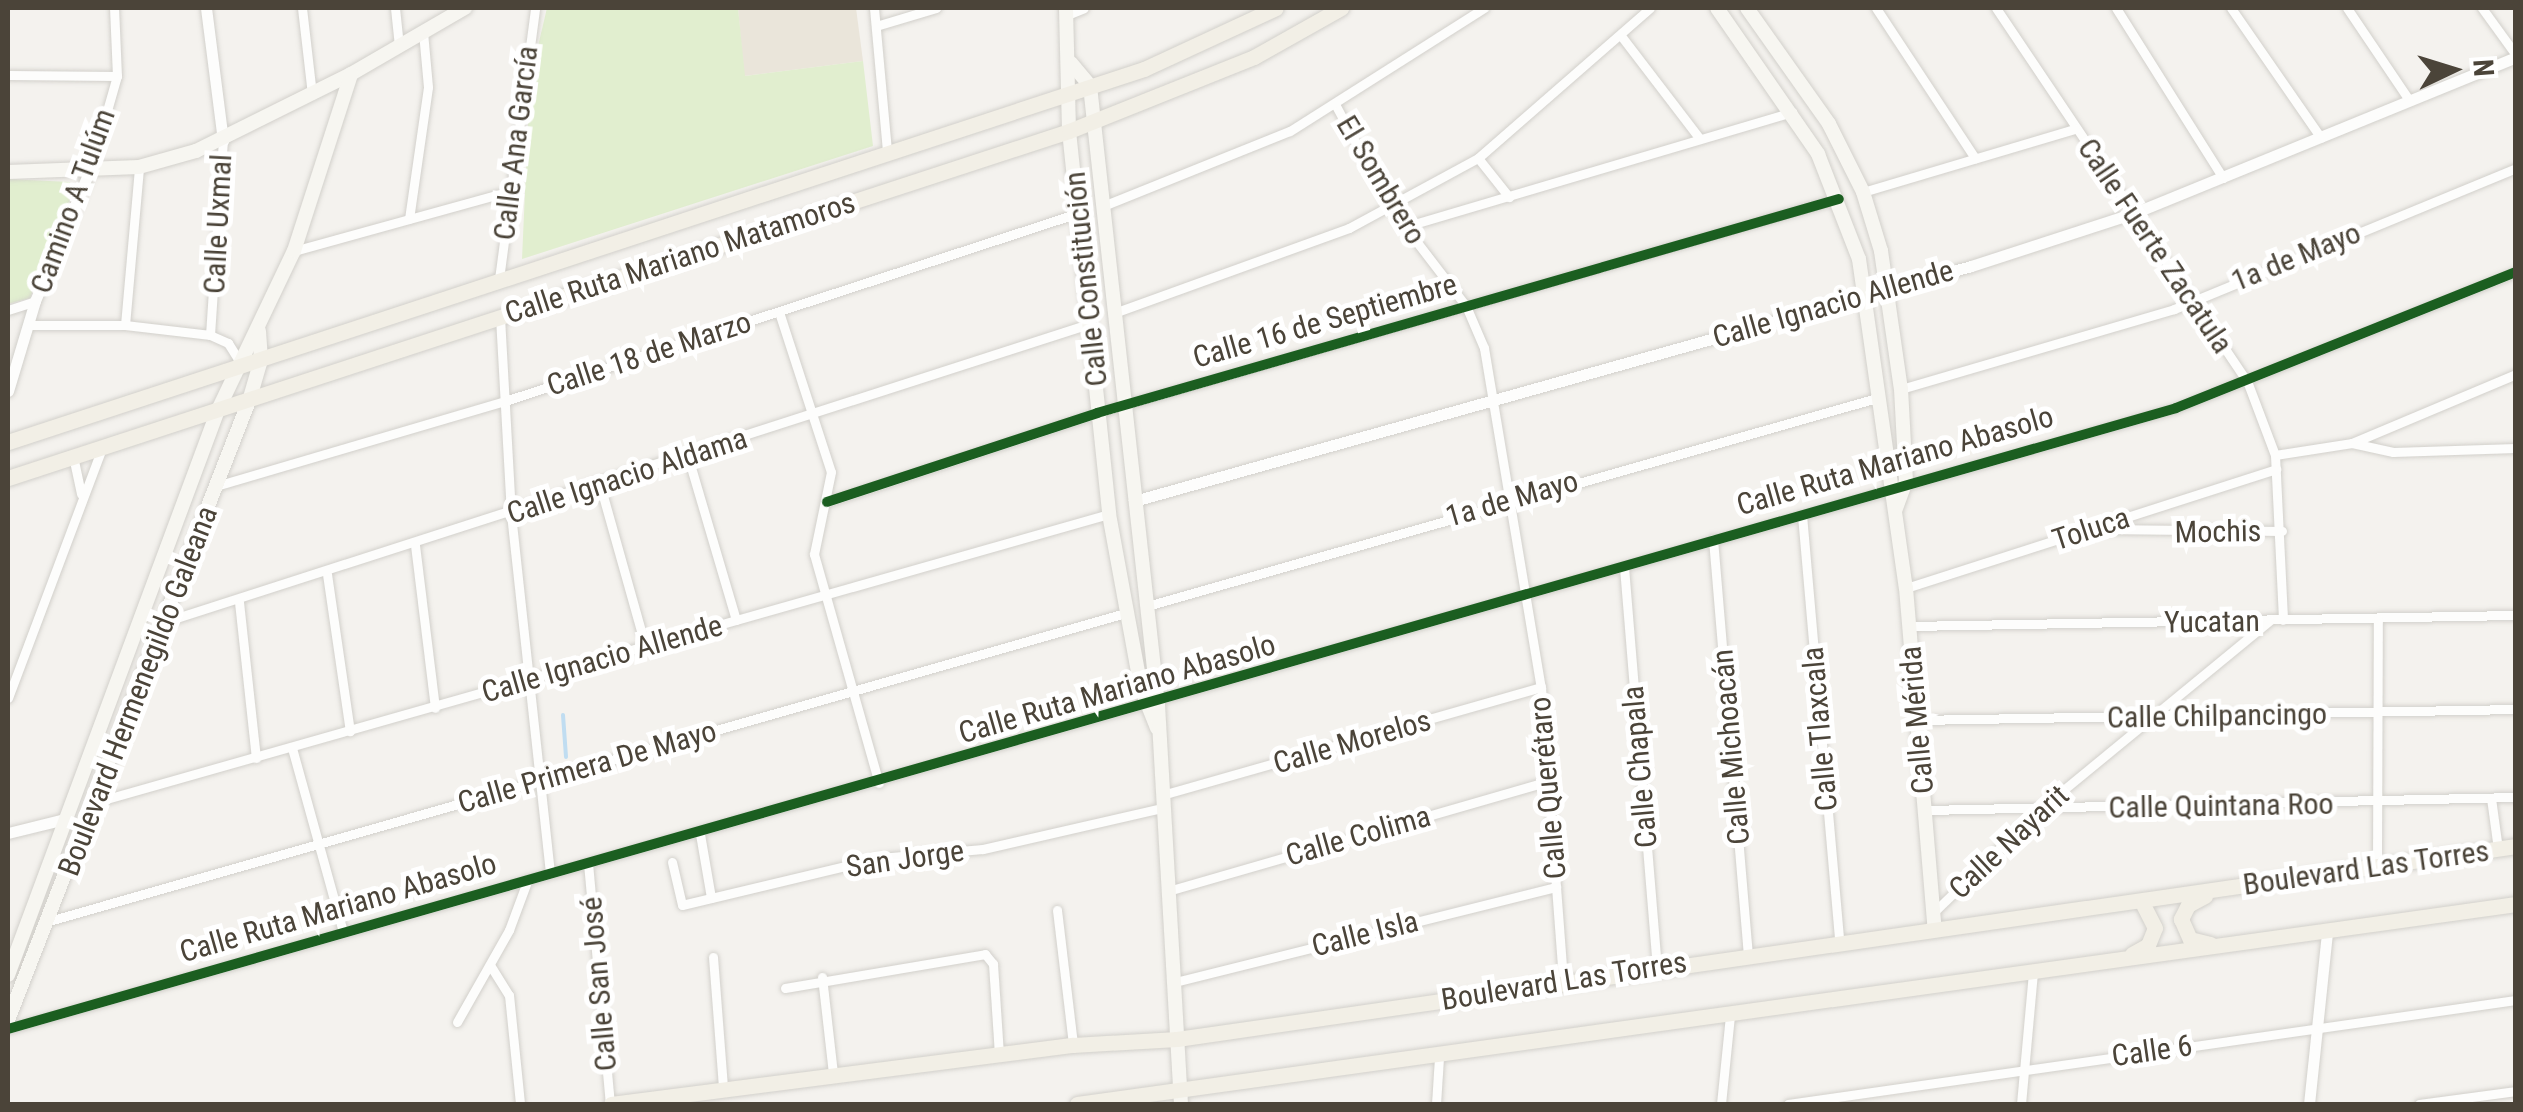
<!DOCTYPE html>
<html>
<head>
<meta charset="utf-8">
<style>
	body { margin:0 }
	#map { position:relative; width:2523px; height:1112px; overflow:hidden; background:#f4f2ee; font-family:"Roboto Condensed",sans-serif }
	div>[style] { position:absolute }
	.education>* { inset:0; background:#eae5da }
	.green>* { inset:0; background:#e1eecf }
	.stream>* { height:4px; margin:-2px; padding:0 2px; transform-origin:2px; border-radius:2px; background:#c0ddf1 }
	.roads { filter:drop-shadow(0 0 2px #d2d0cb) drop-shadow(0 0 2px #d2d0cb) }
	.minor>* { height:9px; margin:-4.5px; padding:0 4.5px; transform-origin:4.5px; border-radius:4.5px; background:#fdfdfc }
	.tertiary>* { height:11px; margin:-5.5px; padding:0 5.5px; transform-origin:5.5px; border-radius:5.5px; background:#fdfdfc }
	.secondary>* { height:14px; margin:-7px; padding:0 7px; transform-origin:7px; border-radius:7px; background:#f7f6f1 }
	.primary>* { height:15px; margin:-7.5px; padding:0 7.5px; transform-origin:7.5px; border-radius:7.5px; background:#f2efe6 }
	.cycleway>* { height:10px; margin:-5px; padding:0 5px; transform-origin:5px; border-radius:5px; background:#1b5e20 }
	span { translate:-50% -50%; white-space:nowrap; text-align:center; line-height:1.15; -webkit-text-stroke:10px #fff; paint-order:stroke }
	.street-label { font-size:30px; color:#4b4439 }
	.frame { position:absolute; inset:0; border:10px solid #4b4439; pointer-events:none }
	.north { position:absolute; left:2403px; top:20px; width:100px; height:100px; -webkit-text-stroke:8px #fff; paint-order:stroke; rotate:86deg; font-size:28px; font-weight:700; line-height:40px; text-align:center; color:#4b4439 }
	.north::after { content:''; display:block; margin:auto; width:35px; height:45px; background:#4b4439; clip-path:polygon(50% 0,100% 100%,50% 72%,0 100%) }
</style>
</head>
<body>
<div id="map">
	<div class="education">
		<i style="clip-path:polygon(738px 8px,856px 8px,863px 61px,744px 76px)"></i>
	</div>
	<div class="green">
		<i style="clip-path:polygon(547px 8px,738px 8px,745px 76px,863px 61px,873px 146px,522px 259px,530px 80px)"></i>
		<i style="clip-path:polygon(8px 179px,70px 182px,72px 196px,30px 298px,8px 304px)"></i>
	</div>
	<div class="stream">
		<i style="left:563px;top:715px;width:42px;rotate:85.9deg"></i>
	</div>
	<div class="roads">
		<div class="minor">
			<i style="left:302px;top:8px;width:87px;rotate:83.4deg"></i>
			<i style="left:395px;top:8px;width:38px;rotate:84deg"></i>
			<i style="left:874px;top:8px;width:143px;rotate:84.8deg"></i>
			<i style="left:1876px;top:8px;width:180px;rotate:56.6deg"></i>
			<i style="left:1996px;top:8px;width:450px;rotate:56.1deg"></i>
			<i style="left:2247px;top:381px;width:79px;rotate:69.3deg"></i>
			<i style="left:2275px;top:455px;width:165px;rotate:87.2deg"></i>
			<i style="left:2116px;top:8px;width:201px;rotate:57.8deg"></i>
			<i style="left:2231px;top:8px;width:158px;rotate:55.3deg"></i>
			<i style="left:2347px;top:8px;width:111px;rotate:56deg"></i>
			<i style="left:2482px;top:8px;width:58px;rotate:54.1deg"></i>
			<i style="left:1067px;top:15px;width:18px;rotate:-22deg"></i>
			<i style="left:876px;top:26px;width:63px;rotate:-16.7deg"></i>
			<i style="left:1622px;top:37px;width:128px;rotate:52.6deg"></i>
			<i style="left:8px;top:75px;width:109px;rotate:0.5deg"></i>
			<i style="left:1335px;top:104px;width:117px;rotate:61.9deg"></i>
			<i style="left:1390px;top:207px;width:125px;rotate:52.5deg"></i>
			<i style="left:1466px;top:306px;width:46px;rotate:66.8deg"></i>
			<i style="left:1484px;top:348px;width:344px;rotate:80.5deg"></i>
			<i style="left:1541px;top:687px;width:295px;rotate:85.7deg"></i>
			<i style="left:1478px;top:158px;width:50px;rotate:51.5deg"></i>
			<i style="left:90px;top:170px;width:98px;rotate:-74deg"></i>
			<i style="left:117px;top:76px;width:68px;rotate:-92.5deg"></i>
			<i style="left:1863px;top:192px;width:221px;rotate:-16.6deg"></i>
			<i style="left:1103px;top:206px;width:201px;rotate:-21.9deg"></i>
			<i style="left:1290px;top:131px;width:230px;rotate:-32.4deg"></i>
			<i style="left:409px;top:219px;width:133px;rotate:-81.8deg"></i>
			<i style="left:428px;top:87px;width:55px;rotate:-95.2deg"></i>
			<i style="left:1404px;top:227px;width:405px;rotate:-16.5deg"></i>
			<i style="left:294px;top:251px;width:221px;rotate:-15.5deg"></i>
			<i style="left:499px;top:279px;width:273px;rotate:-82.4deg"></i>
			<i style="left:8px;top:310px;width:28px;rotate:-18deg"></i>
			<i style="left:779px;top:312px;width:168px;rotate:72deg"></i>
			<i style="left:831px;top:472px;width:84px;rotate:101.7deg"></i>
			<i style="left:814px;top:554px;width:238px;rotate:74.2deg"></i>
			<i style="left:1114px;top:313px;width:250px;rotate:-19.9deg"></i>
			<i style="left:1349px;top:228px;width:147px;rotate:-28.5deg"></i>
			<i style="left:1478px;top:158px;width:228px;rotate:-41.1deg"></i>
			<i style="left:500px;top:317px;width:197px;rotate:86.8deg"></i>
			<i style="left:511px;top:514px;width:361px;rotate:83.8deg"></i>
			<i style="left:28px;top:325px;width:97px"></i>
			<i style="left:125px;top:325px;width:86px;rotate:6.7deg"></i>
			<i style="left:210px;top:335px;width:20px;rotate:24deg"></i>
			<i style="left:228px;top:343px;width:25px;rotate:58deg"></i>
			<i style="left:125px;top:325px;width:159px;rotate:-84.9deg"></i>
			<i style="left:210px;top:335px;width:194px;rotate:-86.2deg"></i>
			<i style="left:1901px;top:389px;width:284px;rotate:-16.3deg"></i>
			<i style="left:2174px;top:309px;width:370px;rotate:-22.4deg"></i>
			<i style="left:2352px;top:443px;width:42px;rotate:12.4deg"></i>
			<i style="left:2393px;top:452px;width:123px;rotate:-1.9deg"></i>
			<i style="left:2275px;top:455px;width:78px;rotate:-8.9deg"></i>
			<i style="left:2352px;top:443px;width:178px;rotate:-22.8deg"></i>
			<i style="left:73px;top:456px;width:39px;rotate:78deg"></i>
			<i style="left:688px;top:457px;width:170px;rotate:73.6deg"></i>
			<i style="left:600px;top:485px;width:166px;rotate:74.3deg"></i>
			<i style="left:216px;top:486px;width:301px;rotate:-16.4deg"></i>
			<i style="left:505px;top:401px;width:603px;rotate:-18.16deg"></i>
			<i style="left:827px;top:502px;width:284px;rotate:-18.2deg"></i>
			<i style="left:1097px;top:413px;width:770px;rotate:-16.13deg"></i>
			<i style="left:1802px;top:515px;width:429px;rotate:85deg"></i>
			<i style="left:2100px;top:529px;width:182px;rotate:0.6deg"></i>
			<i style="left:1713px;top:539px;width:416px;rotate:85.2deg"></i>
			<i style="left:415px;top:545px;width:164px;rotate:83deg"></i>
			<i style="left:1624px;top:567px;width:401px;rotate:85.3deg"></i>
			<i style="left:327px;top:574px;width:159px;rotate:81.7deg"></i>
			<i style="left:1906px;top:588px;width:389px;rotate:-17.8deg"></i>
			<i style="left:239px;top:602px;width:157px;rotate:83.8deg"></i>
			<i style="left:1147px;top:606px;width:762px;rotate:-15.91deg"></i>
			<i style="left:164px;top:622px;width:972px;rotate:-17.86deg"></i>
			<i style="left:1909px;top:626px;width:607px;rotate:-1.04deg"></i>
			<i style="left:8px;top:698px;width:267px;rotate:-69.4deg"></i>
			<i style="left:1917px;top:720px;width:599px;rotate:-1.05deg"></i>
			<i style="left:292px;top:748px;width:191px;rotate:74.5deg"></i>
			<i style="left:1162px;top:795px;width:394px;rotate:-15.9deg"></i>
			<i style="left:2491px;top:798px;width:51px;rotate:82.2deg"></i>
			<i style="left:96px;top:802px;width:1053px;rotate:-15.87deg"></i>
			<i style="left:1926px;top:810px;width:590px;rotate:-1.26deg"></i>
			<i style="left:700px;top:834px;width:65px;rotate:80.2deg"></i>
			<i style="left:672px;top:862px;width:44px;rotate:76.9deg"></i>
			<i style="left:682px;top:905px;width:204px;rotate:-13.4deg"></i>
			<i style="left:880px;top:858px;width:103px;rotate:-5deg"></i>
			<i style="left:983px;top:849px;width:184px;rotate:-12.9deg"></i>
			<i style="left:588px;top:863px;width:242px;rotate:84.8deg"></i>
			<i style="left:2377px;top:866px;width:247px;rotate:-89.8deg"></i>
			<i style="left:1168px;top:891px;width:396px;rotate:-16.1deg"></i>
			<i style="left:1057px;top:910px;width:136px;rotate:83.2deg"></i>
			<i style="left:1934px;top:912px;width:146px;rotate:-44.2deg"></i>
			<i style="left:2039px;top:810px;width:298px;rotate:-39.4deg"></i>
			<i style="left:49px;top:921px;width:1119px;rotate:-15.97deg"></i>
			<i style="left:713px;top:957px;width:131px;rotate:85.6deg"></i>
			<i style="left:490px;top:965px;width:36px;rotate:58deg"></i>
			<i style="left:509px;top:995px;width:110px;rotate:84.2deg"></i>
			<i style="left:822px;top:977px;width:97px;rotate:83.5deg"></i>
			<i style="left:1175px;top:982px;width:393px;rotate:-14deg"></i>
			<i style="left:785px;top:988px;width:203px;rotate:-9.6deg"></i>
			<i style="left:985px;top:954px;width:13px;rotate:51deg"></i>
			<i style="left:993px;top:964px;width:90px;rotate:86.2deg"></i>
			<i style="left:457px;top:1022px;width:106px;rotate:-60.5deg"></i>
			<i style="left:509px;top:930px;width:54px;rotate:-69.6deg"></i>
			<i style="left:8px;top:1029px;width:2255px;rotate:-15.98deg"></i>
			<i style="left:2176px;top:408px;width:366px;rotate:-21.8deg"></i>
			<i style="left:1436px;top:1104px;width:47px;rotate:-86.3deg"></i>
			<i style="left:1721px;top:1104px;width:89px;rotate:-84.2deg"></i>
			<i style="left:1788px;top:1104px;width:735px;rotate:-8.13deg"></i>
			<i style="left:2021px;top:1104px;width:133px;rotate:-84.8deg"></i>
			<i style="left:2419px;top:1104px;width:98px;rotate:-7.6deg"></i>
		</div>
		<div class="tertiary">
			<i style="left:206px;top:8px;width:134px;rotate:82.7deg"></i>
			<i style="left:8px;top:391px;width:94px;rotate:-73.3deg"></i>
			<i style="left:35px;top:301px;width:140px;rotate:-67.3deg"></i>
			<i style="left:1134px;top:501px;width:869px;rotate:-15.68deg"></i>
			<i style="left:1971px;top:266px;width:171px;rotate:-18deg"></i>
			<i style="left:2134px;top:213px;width:413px;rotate:-22.2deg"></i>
			<i style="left:8px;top:833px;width:59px;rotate:-13.8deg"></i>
			<i style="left:2309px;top:1104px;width:173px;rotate:-84deg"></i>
		</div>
		<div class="secondary">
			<i style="left:1066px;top:8px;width:123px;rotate:88.6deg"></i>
			<i style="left:1069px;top:131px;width:385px;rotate:84deg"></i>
			<i style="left:1109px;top:514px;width:177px;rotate:79.6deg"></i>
			<i style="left:1141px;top:688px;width:43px;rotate:68.2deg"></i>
			<i style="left:1717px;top:8px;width:178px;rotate:55.3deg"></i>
			<i style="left:1818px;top:154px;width:113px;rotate:68.7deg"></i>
			<i style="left:1859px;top:259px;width:332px;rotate:81.9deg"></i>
			<i style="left:1906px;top:588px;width:343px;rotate:85.2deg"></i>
			<i style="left:1747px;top:8px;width:142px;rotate:54.7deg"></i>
			<i style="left:1829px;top:124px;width:76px;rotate:63.4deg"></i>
			<i style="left:1863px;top:192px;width:62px;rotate:73deg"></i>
			<i style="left:1881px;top:251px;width:139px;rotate:81.8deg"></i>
			<i style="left:1901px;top:389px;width:92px;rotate:86.9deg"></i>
			<i style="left:1906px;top:481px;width:30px;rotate:110deg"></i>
			<i style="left:1071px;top:63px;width:30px;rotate:50deg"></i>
			<i style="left:1090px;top:86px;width:623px;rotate:83.73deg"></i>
			<i style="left:1158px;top:705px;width:400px;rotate:86.7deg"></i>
			<i style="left:8px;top:172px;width:131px;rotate:-2.2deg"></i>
			<i style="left:139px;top:167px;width:59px;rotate:-15.7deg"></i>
			<i style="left:196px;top:151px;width:173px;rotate:-26.4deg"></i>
			<i style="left:351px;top:74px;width:132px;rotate:-30.1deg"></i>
			<i style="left:8px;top:975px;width:603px;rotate:-69.61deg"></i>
			<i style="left:218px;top:410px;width:176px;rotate:-64.5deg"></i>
			<i style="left:294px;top:251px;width:186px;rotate:-72.1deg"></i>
			<i style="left:8px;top:1020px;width:664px;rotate:-68.73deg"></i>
			<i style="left:249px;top:401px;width:43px;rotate:-73.7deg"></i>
			<i style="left:261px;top:360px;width:29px;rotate:-94deg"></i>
		</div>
		<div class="primary">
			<i style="left:8px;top:442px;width:1196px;rotate:-18.18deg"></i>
			<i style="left:1144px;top:69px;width:145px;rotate:-24.8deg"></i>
			<i style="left:8px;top:478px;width:1116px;rotate:-18.11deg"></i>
			<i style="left:1069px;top:131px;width:199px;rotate:-21.8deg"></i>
			<i style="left:1254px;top:57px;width:100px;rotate:-29.4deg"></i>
			<i style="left:2205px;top:896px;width:19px;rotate:152deg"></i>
			<i style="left:2188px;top:905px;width:16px;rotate:117deg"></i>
			<i style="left:2181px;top:919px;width:22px;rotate:66deg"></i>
			<i style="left:2190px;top:939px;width:21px;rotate:14deg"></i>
			<i style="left:2132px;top:954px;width:18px;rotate:-29deg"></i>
			<i style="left:2148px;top:945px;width:18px;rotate:-68deg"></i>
			<i style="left:2155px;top:928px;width:29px;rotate:-117deg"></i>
			<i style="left:611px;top:1104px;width:466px;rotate:-7.3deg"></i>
			<i style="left:1073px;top:1045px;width:104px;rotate:-3.3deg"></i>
			<i style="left:1177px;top:1039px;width:1353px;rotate:-8.2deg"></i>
			<i style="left:1077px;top:1104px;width:1453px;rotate:-7.91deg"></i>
		</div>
	</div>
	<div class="cycleway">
		<i style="left:827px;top:502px;width:284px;rotate:-18.2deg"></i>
		<i style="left:1097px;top:413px;width:772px;rotate:-16.09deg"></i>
		<i style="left:8px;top:1029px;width:2255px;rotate:-15.98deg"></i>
		<i style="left:2176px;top:408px;width:366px;rotate:-21.8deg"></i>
	</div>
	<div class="street-label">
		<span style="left:516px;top:143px;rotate:-83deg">Calle Ana García</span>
		<span style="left:1381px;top:180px;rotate:59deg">El Sombrero</span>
		<span style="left:73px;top:201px;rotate:-70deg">Camino A Tulúm</span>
		<span style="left:218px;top:224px;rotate:-87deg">Calle Uxmal</span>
		<span style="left:2155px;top:246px;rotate:56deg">Calle Fuerte Zacatula</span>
		<span style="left:2296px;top:257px;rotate:-22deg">1a de Mayo</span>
		<span style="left:680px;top:258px;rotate:-18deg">Calle Ruta Mariano Matamoros</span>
		<span style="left:1086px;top:279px;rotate:-96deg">Calle Constitución</span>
		<span style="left:1833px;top:304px;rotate:-16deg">Calle Ignacio Allende</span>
		<span style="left:1325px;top:321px;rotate:-16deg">Calle 16 de Septiembre</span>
		<span style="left:649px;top:354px;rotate:-18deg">Calle 18 de Marzo</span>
		<span style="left:1895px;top:461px;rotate:-16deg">Calle Ruta Mariano Abasolo</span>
		<span style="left:627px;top:476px;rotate:-18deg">Calle Ignacio Aldama</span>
		<span style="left:1512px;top:499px;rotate:-16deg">1a de Mayo</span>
		<span style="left:2091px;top:529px;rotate:-18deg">Toluca</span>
		<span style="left:2218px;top:532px;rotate:-1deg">Mochis</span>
		<span style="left:2212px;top:622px;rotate:-1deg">Yucatan</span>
		<span style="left:602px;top:659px;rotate:-16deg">Calle Ignacio Allende</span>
		<span style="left:1117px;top:689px;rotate:-16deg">Calle Ruta Mariano Abasolo</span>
		<span style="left:138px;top:691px;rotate:-69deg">Boulevard Hermenegildo Galeana</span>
		<span style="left:2217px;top:716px;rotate:-1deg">Calle Chilpancingo</span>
		<span style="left:1917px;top:720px;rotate:-95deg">Calle Mérida</span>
		<span style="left:1820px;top:729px;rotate:-95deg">Calle Tlaxcala</span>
		<span style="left:1352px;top:742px;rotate:-16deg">Calle Morelos</span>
		<span style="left:1731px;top:747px;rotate:-95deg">Calle Michoacán</span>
		<span style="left:587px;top:767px;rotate:-16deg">Calle Primera De Mayo</span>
		<span style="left:1640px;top:767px;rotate:-95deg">Calle Chapala</span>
		<span style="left:1548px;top:788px;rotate:-95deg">Calle Querétaro</span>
		<span style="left:2221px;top:806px;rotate:-1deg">Calle Quintana Roo</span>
		<span style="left:1358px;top:836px;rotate:-16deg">Calle Colima</span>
		<span style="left:2009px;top:842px;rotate:-43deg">Calle Nayarit</span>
		<span style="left:905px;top:859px;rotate:-8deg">San Jorge</span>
		<span style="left:2366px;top:868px;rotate:-8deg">Boulevard Las Torres</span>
		<span style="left:338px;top:908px;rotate:-16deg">Calle Ruta Mariano Abasolo</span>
		<span style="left:1365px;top:934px;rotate:-14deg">Calle Isla</span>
		<span style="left:1564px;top:981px;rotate:-9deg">Boulevard Las Torres</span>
		<span style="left:599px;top:984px;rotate:-95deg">Calle San José</span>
		<span style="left:2152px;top:1051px;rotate:-8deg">Calle 6</span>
	</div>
	<div class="frame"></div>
	<div class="north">N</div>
</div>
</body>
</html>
